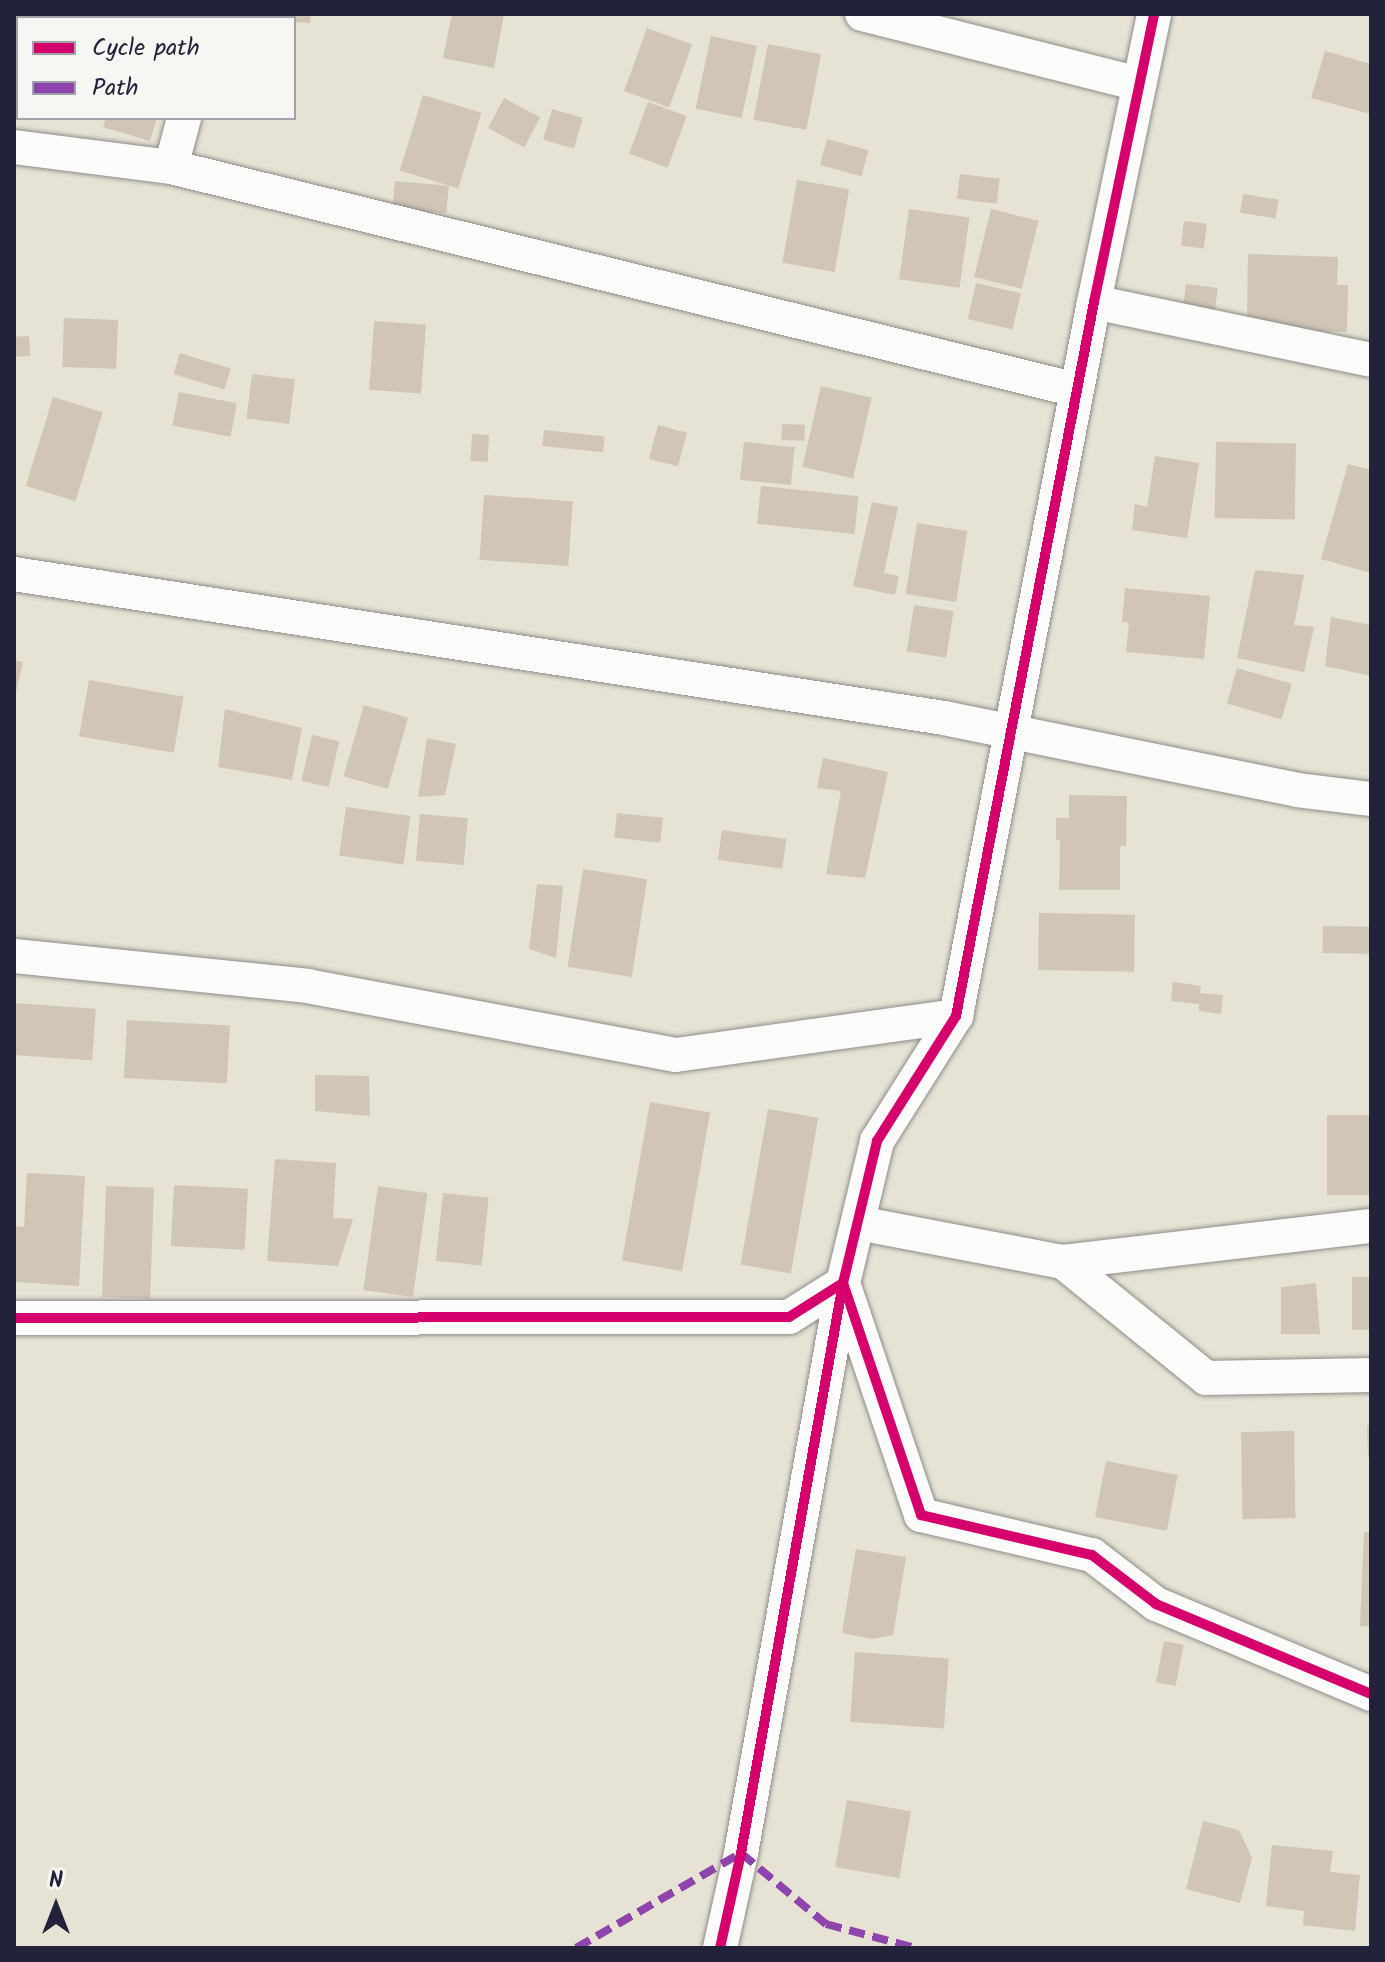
<!DOCTYPE html>
<html>
<head>
<meta charset="utf-8">
<style>
	body { margin:0 }
	#map { position:relative; width:1385px; height:1962px; overflow:hidden; background:#e6e2d4; font-family:Kalam,sans-serif }
	div>[style] { position:absolute }
	.building>* { inset:0; background:#d1c5b6; transform-origin:0 0 }
	.roads { filter:drop-shadow(0 0 2px #8e8c89) drop-shadow(0 0 2px #8e8c89) }
	.minor>* { height:34px; margin:-17px; padding:0 17px; transform-origin:17px; border-radius:17px; background:#fbfbf9 }
	.quiet>* { height:8px; margin-top:-4px; transform-origin:0; background:repeating-linear-gradient(90deg,#8e44ad 0 16px,transparent 0 24px) }
	.cycleway>* { height:10px; margin:-5px; padding:0 5px; transform-origin:5px; border-radius:5px; background:#d6006c }
	span { translate:-50% -50%; white-space:nowrap; text-align:center; line-height:1.15; -webkit-text-stroke:7px #f6f6f2; paint-order:stroke }
	.frame { position:absolute; inset:0; border:16px solid #22223b; pointer-events:none }
	.legend { position:absolute; left:16px; top:16px; width:280px; height:104px; box-sizing:border-box; background:#f6f6f2; border:2px solid #a1a1a9; margin:0; padding:10px 14px; list-style:none; font-size:24px; color:#22223b }
	.legend li { display:flex; align-items:center; gap:16px; height:40px }
	.legend b { width:40px; border:2px solid #a1a1a9 }
	.north { position:absolute; left:16px; top:1866px; width:80px; height:80px; -webkit-text-stroke:6px #f6f6f2; paint-order:stroke; rotate:0deg; font-size:22px; font-weight:700; line-height:32px; text-align:center; color:#22223b }
	.north::after { content:''; display:block; margin:auto; width:28px; height:36px; background:#22223b; clip-path:polygon(50% 0,100% 100%,50% 72%,0 100%) }
</style>
</head>
<body>
<div id="map">
	<div class="building">
		<i style="left:126px;top:14px;width:36px;height:4px"></i>
		<i style="clip-path:polygon(269px 14px,311px 14px,310px 23px,294px 22px,294px 18px,269px 18px)"></i>
		<i style="clip-path:polygon(452px 14px,504px 14px,494px 68px,443px 58px)"></i>
		<i style="left:14px;top:24px;width:4px;height:77px"></i>
		<i style="left:647px;top:28px;width:48px;height:67px;rotate:20deg"></i>
		<i style="left:711px;top:36px;width:47px;height:74px;rotate:12deg"></i>
		<i style="left:768px;top:44px;width:54px;height:77px;rotate:11deg"></i>
		<i style="clip-path:polygon(1325px 51px,1371px 64px,1371px 114px,1311px 98px)"></i>
		<i style="left:423px;top:95px;width:61px;height:79px;rotate:17deg"></i>
		<i style="left:504px;top:98px;width:41px;height:34px;rotate:28deg"></i>
		<i style="left:648px;top:102px;width:41px;height:55px;rotate:20deg"></i>
		<i style="left:552px;top:109px;width:32px;height:32px;rotate:16deg"></i>
		<i style="clip-path:polygon(106px 118px,157px 118px,150px 141px,103px 127px)"></i>
		<i style="left:827px;top:139px;width:43px;height:27px;rotate:15deg"></i>
		<i style="left:960px;top:174px;width:40px;height:25px;rotate:7deg"></i>
		<i style="left:797px;top:180px;width:53px;height:84px;rotate:10deg"></i>
		<i style="left:395px;top:181px;width:54px;height:28px;rotate:5deg"></i>
		<i style="left:1243px;top:194px;width:36px;height:19px;rotate:9deg"></i>
		<i style="left:909px;top:209px;width:61px;height:71px;rotate:8deg"></i>
		<i style="left:991px;top:209px;width:49px;height:70px;rotate:14deg"></i>
		<i style="left:1184px;top:221px;width:23px;height:25px;rotate:7deg"></i>
		<i style="clip-path:polygon(1248px 254px,1338px 257px,1337px 285px,1348px 285px,1347px 332px,1264px 330px,1264px 319px,1247px 318px)"></i>
		<i style="left:976px;top:283px;width:46px;height:37px;rotate:13deg"></i>
		<i style="left:1186px;top:284px;width:32px;height:32px;rotate:7deg"></i>
		<i style="left:64px;top:318px;width:54px;height:49px;rotate:2deg"></i>
		<i style="left:374px;top:321px;width:52px;height:69px;rotate:4deg"></i>
		<i style="left:29px;top:336px;width:20px;height:15px;rotate:87deg"></i>
		<i style="left:180px;top:353px;width:53px;height:22px;rotate:17deg"></i>
		<i style="left:252px;top:374px;width:43px;height:45px;rotate:7deg"></i>
		<i style="left:821px;top:386px;width:52px;height:83px;rotate:13deg"></i>
		<i style="left:179px;top:392px;width:59px;height:34px;rotate:11deg"></i>
		<i style="left:53px;top:397px;width:52px;height:93px;rotate:17deg"></i>
		<i style="left:782px;top:424px;width:23px;height:16px;rotate:2deg"></i>
		<i style="left:658px;top:425px;width:30px;height:35px;rotate:15deg"></i>
		<i style="left:544px;top:430px;width:61px;height:16px;rotate:6deg"></i>
		<i style="left:472px;top:434px;width:17px;height:27px;rotate:3deg"></i>
		<i style="left:744px;top:442px;width:51px;height:38px;rotate:6deg"></i>
		<i style="left:1216px;top:442px;width:80px;height:76px;rotate:1deg"></i>
		<i style="clip-path:polygon(1155px 456px,1199px 463px,1187px 538px,1132px 530px,1135px 504px,1147px 507px)"></i>
		<i style="clip-path:polygon(1348px 464px,1371px 470px,1371px 573px,1321px 559px)"></i>
		<i style="left:761px;top:486px;width:98px;height:38px;rotate:6deg"></i>
		<i style="left:484px;top:495px;width:89px;height:65px;rotate:4deg"></i>
		<i style="clip-path:polygon(872px 502px,898px 507px,884px 573px,899px 576px,895px 595px,853px 586px)"></i>
		<i style="left:917px;top:523px;width:51px;height:72px;rotate:9deg"></i>
		<i style="clip-path:polygon(1255px 570px,1304px 575px,1294px 625px,1314px 627px,1304px 672px,1237px 658px)"></i>
		<i style="clip-path:polygon(1125px 588px,1210px 596px,1204px 659px,1126px 652px,1129px 623px,1122px 622px)"></i>
		<i style="left:914px;top:605px;width:40px;height:47px;rotate:9deg"></i>
		<i style="clip-path:polygon(1331px 617px,1371px 625px,1371px 676px,1325px 666px)"></i>
		<i style="clip-path:polygon(14px 660px,23px 662px,15px 696px,14px 696px)"></i>
		<i style="left:1237px;top:668px;width:57px;height:37px;rotate:16deg"></i>
		<i style="left:89px;top:680px;width:96px;height:57px;rotate:10deg"></i>
		<i style="left:364px;top:705px;width:46px;height:74px;rotate:16deg"></i>
		<i style="clip-path:polygon(225px 709px,302px 728px,292px 780px,218px 767px)"></i>
		<i style="left:312px;top:735px;width:28px;height:47px;rotate:13deg"></i>
		<i style="clip-path:polygon(427px 738px,456px 744px,445px 795px,418px 797px)"></i>
		<i style="clip-path:polygon(823px 758px,888px 772px,865px 878px,826px 874px,841px 791px,817px 788px)"></i>
		<i style="clip-path:polygon(1069px 795px,1127px 796px,1126px 846px,1120px 846px,1120px 890px,1059px 890px,1060px 840px,1056px 840px,1056px 818px,1069px 818px)"></i>
		<i style="left:346px;top:807px;width:65px;height:49px;rotate:8deg"></i>
		<i style="left:617px;top:813px;width:46px;height:25px;rotate:6deg"></i>
		<i style="left:420px;top:814px;width:48px;height:47px;rotate:5deg"></i>
		<i style="left:722px;top:830px;width:65px;height:30px;rotate:8deg"></i>
		<i style="left:583px;top:869px;width:65px;height:99px;rotate:9deg"></i>
		<i style="clip-path:polygon(537px 884px,563px 886px,556px 958px,529px 949px)"></i>
		<i style="left:1039px;top:913px;width:96px;height:57px;rotate:1deg"></i>
		<i style="left:1323px;top:926px;width:48px;height:27px;rotate:1deg"></i>
		<i style="clip-path:polygon(1173px 982px,1201px 986px,1200px 993px,1223px 995px,1221px 1014px,1199px 1011px,1199px 1004px,1171px 1001px)"></i>
		<i style="left:14px;top:1003px;width:82px;height:52px;rotate:4deg"></i>
		<i style="left:127px;top:1020px;width:103px;height:58px;rotate:3deg"></i>
		<i style="clip-path:polygon(315px 1075px,369px 1076px,370px 1116px,315px 1111px)"></i>
		<i style="left:650px;top:1102px;width:61px;height:161px;rotate:10deg"></i>
		<i style="left:768px;top:1109px;width:51px;height:158px;rotate:10deg"></i>
		<i style="left:1371px;top:1115px;width:80px;height:44px;rotate:90deg"></i>
		<i style="clip-path:polygon(275px 1159px,336px 1163px,333px 1218px,353px 1219px,338px 1266px,267px 1261px)"></i>
		<i style="clip-path:polygon(27px 1173px,85px 1176px,79px 1286px,14px 1282px,14px 1226px,24px 1227px)"></i>
		<i style="left:174px;top:1185px;width:74px;height:61px;rotate:3deg"></i>
		<i style="left:106px;top:1186px;width:48px;height:111px;rotate:2deg"></i>
		<i style="left:378px;top:1186px;width:50px;height:105px;rotate:8deg"></i>
		<i style="left:443px;top:1193px;width:46px;height:68px;rotate:6deg"></i>
		<i style="left:1371px;top:1277px;width:53px;height:19px;rotate:90deg"></i>
		<i style="clip-path:polygon(1316px 1283px,1320px 1334px,1281px 1334px,1281px 1287px)"></i>
		<i style="clip-path:polygon(1367px 1425px,1371px 1425px,1371px 1457px,1368px 1457px)"></i>
		<i style="left:1294px;top:1431px;width:87px;height:53px;rotate:89deg"></i>
		<i style="left:1106px;top:1461px;width:73px;height:57px;rotate:11deg"></i>
		<i style="clip-path:polygon(1364px 1532px,1371px 1533px,1371px 1627px,1360px 1626px)"></i>
		<i style="clip-path:polygon(856px 1549px,906px 1557px,893px 1635px,872px 1639px,842px 1633px)"></i>
		<i style="left:1164px;top:1641px;width:20px;height:42px;rotate:11deg"></i>
		<i style="left:855px;top:1652px;width:94px;height:70px;rotate:4deg"></i>
		<i style="left:847px;top:1800px;width:65px;height:68px;rotate:10deg"></i>
		<i style="clip-path:polygon(1203px 1821px,1239px 1830px,1252px 1858px,1240px 1903px,1186px 1889px)"></i>
		<i style="clip-path:polygon(1272px 1845px,1333px 1851px,1330px 1872px,1360px 1875px,1355px 1931px,1303px 1925px,1304px 1911px,1266px 1906px)"></i>
	</div>
	<div class="roads">
		<div class="minor">
			<i style="left:862px;top:14px;width:286px;rotate:14.2deg"></i>
			<i style="left:208px;top:18px;width:4px;rotate:-76deg"></i>
			<i style="left:14px;top:147px;width:158px;rotate:7.3deg"></i>
			<i style="left:171px;top:167px;width:933px;rotate:13.83deg"></i>
			<i style="left:171px;top:167px;width:51px;rotate:-75.1deg"></i>
			<i style="left:1094px;top:302px;width:283px;rotate:11.8deg"></i>
			<i style="left:14px;top:574px;width:941px;rotate:8.8deg"></i>
			<i style="left:944px;top:718px;width:360px;rotate:11.5deg"></i>
			<i style="left:1297px;top:790px;width:75px;rotate:6.9deg"></i>
			<i style="left:14px;top:956px;width:295px;rotate:5.8deg"></i>
			<i style="left:307px;top:986px;width:375px;rotate:10.6deg"></i>
			<i style="left:676px;top:1055px;width:283px;rotate:-7.9deg"></i>
			<i style="left:858px;top:1223px;width:209px;rotate:10.8deg"></i>
			<i style="left:1063px;top:1262px;width:310px;rotate:-6.7deg"></i>
			<i style="left:1063px;top:1262px;width:184px;rotate:39deg"></i>
			<i style="left:1206px;top:1378px;width:165px;rotate:-1deg"></i>
			<i style="left:14px;top:1318px;width:775px;rotate:-0.07deg"></i>
			<i style="left:789px;top:1317px;width:64px;rotate:-32.2deg"></i>
			<i style="left:843px;top:1283px;width:245px;rotate:71.4deg"></i>
			<i style="left:921px;top:1515px;width:176px;rotate:13.2deg"></i>
			<i style="left:1092px;top:1555px;width:81px;rotate:37.4deg"></i>
			<i style="left:1156px;top:1604px;width:233px;rotate:22.7deg"></i>
			<i style="left:720px;top:1948px;width:97px;rotate:-77.5deg"></i>
			<i style="left:741px;top:1853px;width:579px;rotate:-79.85deg"></i>
			<i style="left:843px;top:1283px;width:146px;rotate:-76.5deg"></i>
			<i style="left:877px;top:1141px;width:148px;rotate:-57.7deg"></i>
			<i style="left:956px;top:1016px;width:727px;rotate:-79.06deg"></i>
			<i style="left:1094px;top:302px;width:294px;rotate:-78.2deg"></i>
		</div>
	</div>
	<div class="quiet">
		<i style="left:576px;top:1948px;width:190px;rotate:-29.9deg"></i>
		<i style="left:741px;top:1853px;width:111px;rotate:39.9deg"></i>
		<i style="left:826px;top:1924px;width:92px;rotate:15.1deg"></i>
	</div>
	<div class="cycleway">
		<i style="left:14px;top:1318px;width:775px;rotate:-0.07deg"></i>
		<i style="left:789px;top:1317px;width:64px;rotate:-32.2deg"></i>
		<i style="left:843px;top:1283px;width:245px;rotate:71.4deg"></i>
		<i style="left:921px;top:1515px;width:176px;rotate:13.2deg"></i>
		<i style="left:1092px;top:1555px;width:81px;rotate:37.4deg"></i>
		<i style="left:1156px;top:1604px;width:233px;rotate:22.7deg"></i>
		<i style="left:720px;top:1948px;width:97px;rotate:-77.5deg"></i>
		<i style="left:741px;top:1853px;width:579px;rotate:-79.85deg"></i>
		<i style="left:843px;top:1283px;width:146px;rotate:-76.5deg"></i>
		<i style="left:877px;top:1141px;width:148px;rotate:-57.7deg"></i>
		<i style="left:956px;top:1016px;width:727px;rotate:-79.06deg"></i>
		<i style="left:1094px;top:302px;width:294px;rotate:-78.2deg"></i>
	</div>
	<div class="frame"></div>
	<ul class="legend">
	<li><b style="height:10px;background:#d6006c"></b>Cycle path</li>
	<li><b style="height:10px;background:#8e44ad"></b>Path</li>
	</ul>
	<div class="north">N</div>
</div>
</body>
</html>
